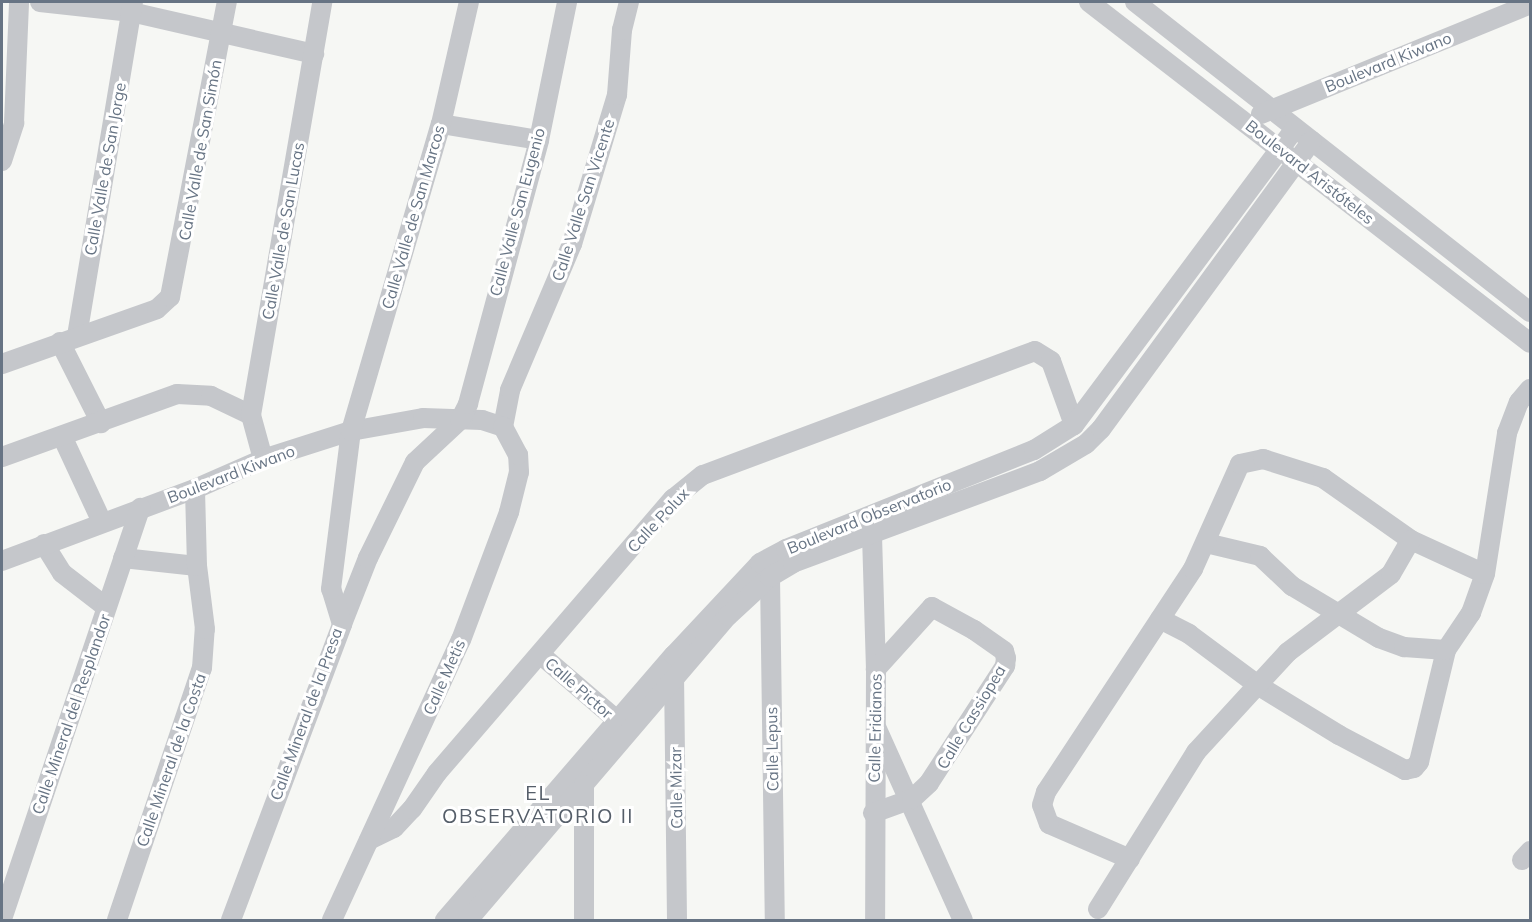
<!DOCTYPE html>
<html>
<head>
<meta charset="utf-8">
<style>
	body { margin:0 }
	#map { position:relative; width:1532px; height:922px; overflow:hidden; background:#f6f7f4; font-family:Mulish,sans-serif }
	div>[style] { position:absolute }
	.minor>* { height:20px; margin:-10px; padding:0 10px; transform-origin:10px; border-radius:10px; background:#c5c7cb }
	span { translate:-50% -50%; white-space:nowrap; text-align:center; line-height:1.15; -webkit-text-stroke:6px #fff; paint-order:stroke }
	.street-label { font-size:16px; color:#677484 }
	.quarter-label { font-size:20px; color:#555e69; letter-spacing:1.5px }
	.frame { position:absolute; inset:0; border:3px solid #677484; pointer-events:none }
</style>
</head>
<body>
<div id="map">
	<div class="minor">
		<i style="left:40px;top:2px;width:92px;rotate:6.3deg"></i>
		<i style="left:131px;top:12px;width:188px;rotate:12.9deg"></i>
		<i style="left:1089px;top:2px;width:557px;rotate:37.71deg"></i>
		<i style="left:1135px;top:2px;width:502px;rotate:38.13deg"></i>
		<i style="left:1261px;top:114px;width:291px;rotate:-22.2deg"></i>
		<i style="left:441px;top:124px;width:99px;rotate:9.3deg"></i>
		<i style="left:2px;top:161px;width:40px;rotate:-72deg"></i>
		<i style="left:14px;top:123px;width:121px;rotate:-87.6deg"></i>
		<i style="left:77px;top:336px;width:339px;rotate:-80.5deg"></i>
		<i style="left:60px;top:342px;width:91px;rotate:63.2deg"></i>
		<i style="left:2px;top:364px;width:164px;rotate:-19.5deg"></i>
		<i style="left:157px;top:309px;width:18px;rotate:-43deg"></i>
		<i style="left:170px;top:297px;width:300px;rotate:-79.1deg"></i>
		<i style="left:503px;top:427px;width:38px;rotate:-79deg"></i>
		<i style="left:510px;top:390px;width:159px;rotate:-67deg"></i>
		<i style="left:572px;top:244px;width:156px;rotate:-73.2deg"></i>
		<i style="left:617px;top:95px;width:65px;rotate:-85.6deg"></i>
		<i style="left:622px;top:30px;width:29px;rotate:-76deg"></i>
		<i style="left:62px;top:436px;width:95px;rotate:65.1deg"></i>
		<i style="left:2px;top:457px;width:186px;rotate:-19.8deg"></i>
		<i style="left:177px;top:394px;width:34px;rotate:3deg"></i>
		<i style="left:211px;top:396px;width:44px;rotate:25.4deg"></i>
		<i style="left:263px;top:459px;width:46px;rotate:-105.3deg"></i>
		<i style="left:251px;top:415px;width:419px;rotate:-80.2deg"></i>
		<i style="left:872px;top:535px;width:134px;rotate:88.3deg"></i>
		<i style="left:876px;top:669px;width:251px;rotate:90.2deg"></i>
		<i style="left:1206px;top:543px;width:56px;rotate:13.5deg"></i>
		<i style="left:1260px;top:556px;width:44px;rotate:43.2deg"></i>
		<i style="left:1292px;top:586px;width:101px;rotate:30.9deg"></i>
		<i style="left:1379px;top:638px;width:27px;rotate:20deg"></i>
		<i style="left:1404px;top:647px;width:42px;rotate:4.1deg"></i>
		<i style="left:44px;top:544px;width:34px;rotate:58deg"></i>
		<i style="left:62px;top:573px;width:56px;rotate:37.7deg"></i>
		<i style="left:123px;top:558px;width:74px;rotate:6.2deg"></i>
		<i style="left:2px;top:561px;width:206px;rotate:-20.5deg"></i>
		<i style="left:195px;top:489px;width:74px;rotate:-23.8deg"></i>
		<i style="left:263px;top:459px;width:92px;rotate:-17.7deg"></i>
		<i style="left:351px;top:431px;width:73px;rotate:-10.2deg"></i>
		<i style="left:423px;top:418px;width:59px;rotate:1.9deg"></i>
		<i style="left:482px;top:420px;width:22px;rotate:18deg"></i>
		<i style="left:770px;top:577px;width:343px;rotate:89.2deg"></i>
		<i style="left:1160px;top:619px;width:33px;rotate:27deg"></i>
		<i style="left:1189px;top:634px;width:87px;rotate:36.6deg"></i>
		<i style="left:1259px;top:686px;width:94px;rotate:31.5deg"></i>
		<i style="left:1339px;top:735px;width:75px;rotate:27.9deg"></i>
		<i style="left:1405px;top:770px;width:9px;rotate:-13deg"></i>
		<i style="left:1414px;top:768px;width:8px;rotate:-50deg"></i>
		<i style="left:1419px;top:762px;width:115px;rotate:-76.4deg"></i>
		<i style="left:1446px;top:650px;width:45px;rotate:-56deg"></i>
		<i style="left:1471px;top:613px;width:41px;rotate:-70.3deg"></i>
		<i style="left:1485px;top:574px;width:143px;rotate:-81.1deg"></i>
		<i style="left:1507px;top:433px;width:33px;rotate:-69deg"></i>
		<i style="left:1519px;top:402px;width:17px;rotate:-50deg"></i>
		<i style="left:342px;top:624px;width:71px;rotate:-68.5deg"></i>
		<i style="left:368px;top:558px;width:107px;rotate:-63.9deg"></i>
		<i style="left:415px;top:462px;width:62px;rotate:-43deg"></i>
		<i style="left:460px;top:420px;width:18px;rotate:-63deg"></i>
		<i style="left:468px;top:404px;width:273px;rotate:-74.9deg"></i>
		<i style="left:539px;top:140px;width:141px;rotate:-78.5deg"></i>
		<i style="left:541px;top:655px;width:101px;rotate:40.6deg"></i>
		<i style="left:674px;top:674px;width:246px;rotate:89.3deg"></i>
		<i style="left:877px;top:729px;width:209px;rotate:65.8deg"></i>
		<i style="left:873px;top:813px;width:41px;rotate:-19.7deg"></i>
		<i style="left:912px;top:799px;width:23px;rotate:-43deg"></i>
		<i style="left:929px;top:783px;width:140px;rotate:-57deg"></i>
		<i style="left:1005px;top:666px;width:8px;rotate:-83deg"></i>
		<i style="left:1006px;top:658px;width:7px;rotate:-106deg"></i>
		<i style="left:1004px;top:651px;width:37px;rotate:-145deg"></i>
		<i style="left:974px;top:630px;width:48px;rotate:-151.3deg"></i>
		<i style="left:932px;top:607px;width:84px;rotate:132.1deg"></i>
		<i style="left:369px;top:840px;width:28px;rotate:-26deg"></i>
		<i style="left:394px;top:828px;width:26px;rotate:-47deg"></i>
		<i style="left:412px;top:809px;width:44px;rotate:-55.2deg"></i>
		<i style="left:437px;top:773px;width:362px;rotate:-49.3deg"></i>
		<i style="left:673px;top:499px;width:38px;rotate:-39deg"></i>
		<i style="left:703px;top:475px;width:354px;rotate:-20.5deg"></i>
		<i style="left:1035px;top:351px;width:19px;rotate:32deg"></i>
		<i style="left:1051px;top:361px;width:68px;rotate:70.2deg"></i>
		<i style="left:1130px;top:859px;width:88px;rotate:-156.6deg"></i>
		<i style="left:1049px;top:824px;width:20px;rotate:-110deg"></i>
		<i style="left:1042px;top:805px;width:14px;rotate:-73deg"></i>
		<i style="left:1046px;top:792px;width:267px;rotate:-56.6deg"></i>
		<i style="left:1193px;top:569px;width:115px;rotate:-65.9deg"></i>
		<i style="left:1240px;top:464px;width:24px;rotate:-12deg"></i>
		<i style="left:1263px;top:459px;width:63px;rotate:17.6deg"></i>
		<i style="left:1323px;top:478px;width:108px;rotate:35.2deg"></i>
		<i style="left:1411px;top:540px;width:81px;rotate:24.7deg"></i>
		<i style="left:1522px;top:860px;width:12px;rotate:-48deg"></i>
		<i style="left:1098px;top:909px;width:185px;rotate:-58deg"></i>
		<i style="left:1196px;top:752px;width:136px;rotate:-47.4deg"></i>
		<i style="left:1288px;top:652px;width:129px;rotate:-37.1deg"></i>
		<i style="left:1391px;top:574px;width:39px;rotate:-60deg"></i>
		<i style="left:2px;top:919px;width:434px;rotate:-71.4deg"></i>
		<i style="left:117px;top:920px;width:266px;rotate:-71.4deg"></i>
		<i style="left:202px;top:668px;width:39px;rotate:-86deg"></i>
		<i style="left:205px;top:629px;width:64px;rotate:-97.2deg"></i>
		<i style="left:197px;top:566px;width:77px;rotate:-91.5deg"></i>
		<i style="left:231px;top:920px;width:316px;rotate:-69.4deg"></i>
		<i style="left:342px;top:624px;width:37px;rotate:-107deg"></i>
		<i style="left:331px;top:589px;width:159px;rotate:-82.8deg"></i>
		<i style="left:351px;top:431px;width:320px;rotate:-73.7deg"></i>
		<i style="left:441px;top:124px;width:125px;rotate:-77.1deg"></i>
		<i style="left:332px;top:920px;width:308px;rotate:-65.3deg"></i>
		<i style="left:461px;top:640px;width:137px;rotate:-69.4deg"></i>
		<i style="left:509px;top:512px;width:41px;rotate:-76deg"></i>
		<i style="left:519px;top:472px;width:17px;rotate:-93deg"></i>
		<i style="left:518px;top:455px;width:32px;rotate:-118deg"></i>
		<i style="left:445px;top:920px;width:350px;rotate:-49.2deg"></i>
		<i style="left:674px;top:655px;width:126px;rotate:-46.9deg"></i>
		<i style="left:760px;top:563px;width:30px;rotate:-28deg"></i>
		<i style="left:786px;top:549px;width:267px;rotate:-21.8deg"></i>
		<i style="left:1034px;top:450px;width:47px;rotate:-32deg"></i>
		<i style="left:1074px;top:425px;width:370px;rotate:-53.3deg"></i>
		<i style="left:468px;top:920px;width:400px;rotate:-49.5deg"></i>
		<i style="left:728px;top:616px;width:57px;rotate:-42.9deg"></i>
		<i style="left:770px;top:577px;width:27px;rotate:-31deg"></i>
		<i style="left:793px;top:563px;width:264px;rotate:-20.4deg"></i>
		<i style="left:1040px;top:471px;width:53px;rotate:-30.4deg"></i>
		<i style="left:1086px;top:444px;width:21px;rotate:-45deg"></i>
		<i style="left:1101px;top:429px;width:357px;rotate:-53.8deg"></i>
		<i style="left:584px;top:920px;width:135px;rotate:-90deg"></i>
	</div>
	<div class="street-label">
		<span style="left:1388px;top:62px;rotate:-22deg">Boulevard Kiwano</span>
		<span style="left:200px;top:150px;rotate:-80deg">Calle Valle de San Simón</span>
		<span style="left:105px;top:169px;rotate:-80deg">Calle Valle de San Jorge</span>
		<span style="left:1310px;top:172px;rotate:38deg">Boulevard Aristóteles</span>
		<span style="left:583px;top:200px;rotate:-72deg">Calle Valle San Vicente</span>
		<span style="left:517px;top:212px;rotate:-75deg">Calle Valle San Eugenio</span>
		<span style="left:413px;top:217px;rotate:-74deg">Calle Valle de San Marcos</span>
		<span style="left:283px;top:231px;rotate:-80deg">Calle Valle de San Lucas</span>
		<span style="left:231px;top:474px;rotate:-21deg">Boulevard Kiwano</span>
		<span style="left:869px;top:516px;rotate:-22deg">Boulevard Observatorio</span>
		<span style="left:658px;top:520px;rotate:-47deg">Calle Polux</span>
		<span style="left:444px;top:677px;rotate:-66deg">Calle Metis</span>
		<span style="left:579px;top:688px;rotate:41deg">Calle Pictor</span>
		<span style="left:71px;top:714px;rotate:-71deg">Calle Mineral del Resplandor</span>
		<span style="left:306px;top:714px;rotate:-70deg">Calle Mineral de la Presa</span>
		<span style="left:971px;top:717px;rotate:-59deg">Calle Cassiopea</span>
		<span style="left:875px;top:728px;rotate:-89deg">Calle Eridianos</span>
		<span style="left:772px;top:749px;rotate:-91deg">Calle Lepus</span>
		<span style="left:171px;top:760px;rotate:-71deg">Calle Mineral de la Costa</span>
		<span style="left:676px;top:788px;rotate:-91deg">Calle Mizar</span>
	</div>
	<div class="quarter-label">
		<span style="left:538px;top:804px">EL<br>OBSERVATORIO II</span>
	</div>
	<div class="frame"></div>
</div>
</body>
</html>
